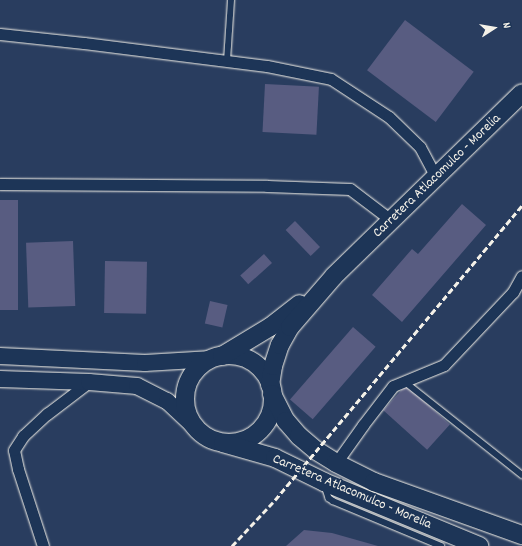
<!DOCTYPE html>
<html>
<head>
<meta charset="utf-8">
<style>
	body { margin:0 }
	#map { position:relative; width:522px; height:546px; overflow:hidden; background:#293d5f; font-family:Dekko,sans-serif }
	div>[style] { position:absolute }
	.building>* { inset:0; background:#585c81; transform-origin:0 0 }
	.roads { filter:drop-shadow(0 0 1px #f4f1e8) drop-shadow(0 0 1px #f4f1e8) }
	.lane>* { height:5.5px; margin:-2.75px; padding:0 2.75px; transform-origin:2.75px; border-radius:2.75px; background:#1d3557 }
	.street>* { height:11px; margin:-5.5px; padding:0 5.5px; transform-origin:5.5px; border-radius:5.5px; background:#1d3557 }
	.secondary>* { height:16px; margin:-8px; padding:0 8px; transform-origin:8px; border-radius:8px; background:#1d3557 }
	.primary>* { height:18px; margin:-9px; padding:0 9px; transform-origin:9px; border-radius:9px; background:#1d3557 }
	.primary>.ring { margin:-9px; padding:0; box-sizing:content-box; background:none; border:18px solid #1d3557; border-radius:50% }
	.rail>* { height:3px; margin-top:-1.5px; transform-origin:0; background:repeating-linear-gradient(90deg,#f4f1e8 0 6px,transparent 0 9px) }
	span { translate:-50% -50%; white-space:nowrap; text-align:center; line-height:1.15; -webkit-text-stroke:3px #1d3557; paint-order:stroke }
	.street-label { font-size:14px; color:#f4f1e8 }
	.north { position:absolute; left:474px; top:8px; width:40px; height:40px; -webkit-text-stroke:3px #1d3557; paint-order:stroke; rotate:78deg; font-size:11px; font-weight:700; line-height:16px; text-align:center; color:#f4f1e8 }
	.north::after { content:''; display:block; margin:auto; width:14px; height:18px; background:#f4f1e8; clip-path:polygon(50% 0,100% 100%,50% 72%,0 100%) }
</style>
</head>
<body>
<div id="map">
	<div class="building">
		<i style="left:405px;top:20px;width:86px;height:63px;rotate:37deg"></i>
		<i style="left:265px;top:84px;width:54px;height:48px;rotate:3deg"></i>
		<i style="left:0;top:200px;width:18px;height:110px"></i>
		<i style="clip-path:polygon(462px 204px,486px 225px,402px 322px,372px 295px,412px 249px,418px 254px)"></i>
		<i style="left:295px;top:221px;width:36px;height:13px;rotate:46deg"></i>
		<i style="left:73px;top:241px;width:65px;height:47px;rotate:88deg"></i>
		<i style="left:264px;top:254px;width:12px;height:32px;rotate:48deg"></i>
		<i style="left:105px;top:261px;width:42px;height:52px;rotate:1deg"></i>
		<i style="left:210px;top:301px;width:18px;height:23px;rotate:13deg"></i>
		<i style="left:353px;top:327px;width:30px;height:96px;rotate:41deg"></i>
		<i style="left:406px;top:385px;width:59px;height:34px;rotate:42deg"></i>
		<i style="clip-path:polygon(304px 530px,332px 533px,378px 546px,286px 546px)"></i>
	</div>
	<div class="roads">
		<div class="lane">
			<i style="left:227px;top:61px;width:61px;rotate:-86.2deg"></i>
			<i style="left:404px;top:381px;width:151px;rotate:38.5deg"></i>
			<i style="left:325px;top:486px;width:13px;rotate:72deg"></i>
			<i style="left:329px;top:498px;width:5px;rotate:37deg"></i>
			<i style="left:333px;top:501px;width:117px;rotate:22.6deg"></i>
		</div>
		<div class="street">
			<i style="left:0;top:34px;width:84px;rotate:6.1deg"></i>
			<i style="left:84px;top:43px;width:184px;rotate:7.2deg"></i>
			<i style="left:267px;top:66px;width:65px;rotate:11.5deg"></i>
			<i style="left:331px;top:79px;width:69px;rotate:33.2deg"></i>
			<i style="left:389px;top:117px;width:43px;rotate:44.1deg"></i>
			<i style="left:420px;top:147px;width:34px;rotate:62deg"></i>
			<i style="left:0;top:184px;width:267px;rotate:0.4deg"></i>
			<i style="left:267px;top:186px;width:83px;rotate:2.1deg"></i>
			<i style="left:350px;top:189px;width:51px;rotate:37.1deg"></i>
			<i style="left:336px;top:463px;width:47px;rotate:-54.6deg"></i>
			<i style="left:363px;top:425px;width:49px;rotate:-52.4deg"></i>
			<i style="left:393px;top:386px;width:55px;rotate:-22.4deg"></i>
			<i style="left:444px;top:365px;width:100px;rotate:-46.6deg"></i>
			<i style="left:513px;top:292px;width:18px;rotate:-61deg"></i>
			<i style="left:43px;top:546px;width:81px;rotate:-108deg"></i>
			<i style="left:18px;top:469px;width:19px;rotate:-102deg"></i>
			<i style="left:14px;top:450px;width:17px;rotate:-57deg"></i>
			<i style="left:23px;top:436px;width:33px;rotate:-43deg"></i>
			<i style="left:47px;top:414px;width:53px;rotate:-37.3deg"></i>
		</div>
		<div class="secondary">
			<i style="left:0;top:356px;width:145px;rotate:2.8deg"></i>
			<i style="left:145px;top:363px;width:67px;rotate:-3.4deg"></i>
			<i style="left:0;top:379px;width:89px;rotate:1.9deg"></i>
			<i style="left:89px;top:382px;width:48px;rotate:4.8deg"></i>
			<i style="left:137px;top:386px;width:34px;rotate:27deg"></i>
			<i style="left:167px;top:401px;width:35px;rotate:43deg"></i>
		</div>
		<div class="primary">
			<i class="ring" style="left:185px;top:355px;width:70px;height:70px"></i>
			<i style="left:222px;top:356px;width:56px;rotate:-31.1deg"></i>
			<i style="left:270px;top:327px;width:37px;rotate:-38deg"></i>
			<i style="left:270px;top:385px;width:19px;rotate:-81deg"></i>
			<i style="left:273px;top:366px;width:22px;rotate:-72deg"></i>
			<i style="left:280px;top:345px;width:21px;rotate:-61deg"></i>
			<i style="left:290px;top:327px;width:67px;rotate:-49.2deg"></i>
			<i style="left:334px;top:276px;width:262px;rotate:-44.2deg"></i>
			<i style="left:272px;top:394px;width:30px;rotate:63deg"></i>
			<i style="left:286px;top:421px;width:20px;rotate:49deg"></i>
			<i style="left:299px;top:436px;width:23px;rotate:40deg"></i>
			<i style="left:317px;top:451px;width:22px;rotate:32deg"></i>
			<i style="left:336px;top:463px;width:42px;rotate:26.6deg"></i>
			<i style="left:374px;top:482px;width:157px;rotate:19.7deg"></i>
			<i style="left:223px;top:443px;width:54px;rotate:16.1deg"></i>
			<i style="left:275px;top:458px;width:55px;rotate:26.1deg"></i>
			<i style="left:324px;top:482px;width:168px;rotate:22.4deg"></i>
		</div>
	</div>
	<div class="rail">
		<i style="left:232px;top:546px;width:63px;rotate:-46.9deg"></i>
		<i style="left:275px;top:500px;width:384px;rotate:-50deg"></i>
	</div>
	<div class="street-label">
		<span style="left:437px;top:176px;rotate:-44deg">Carretera Atlacomulco - Morelia</span>
		<span style="left:352px;top:492px;rotate:23deg">Carretera Atlacomulco - Morelia</span>
	</div>
	<div class="north">N</div>
</div>
</body>
</html>
